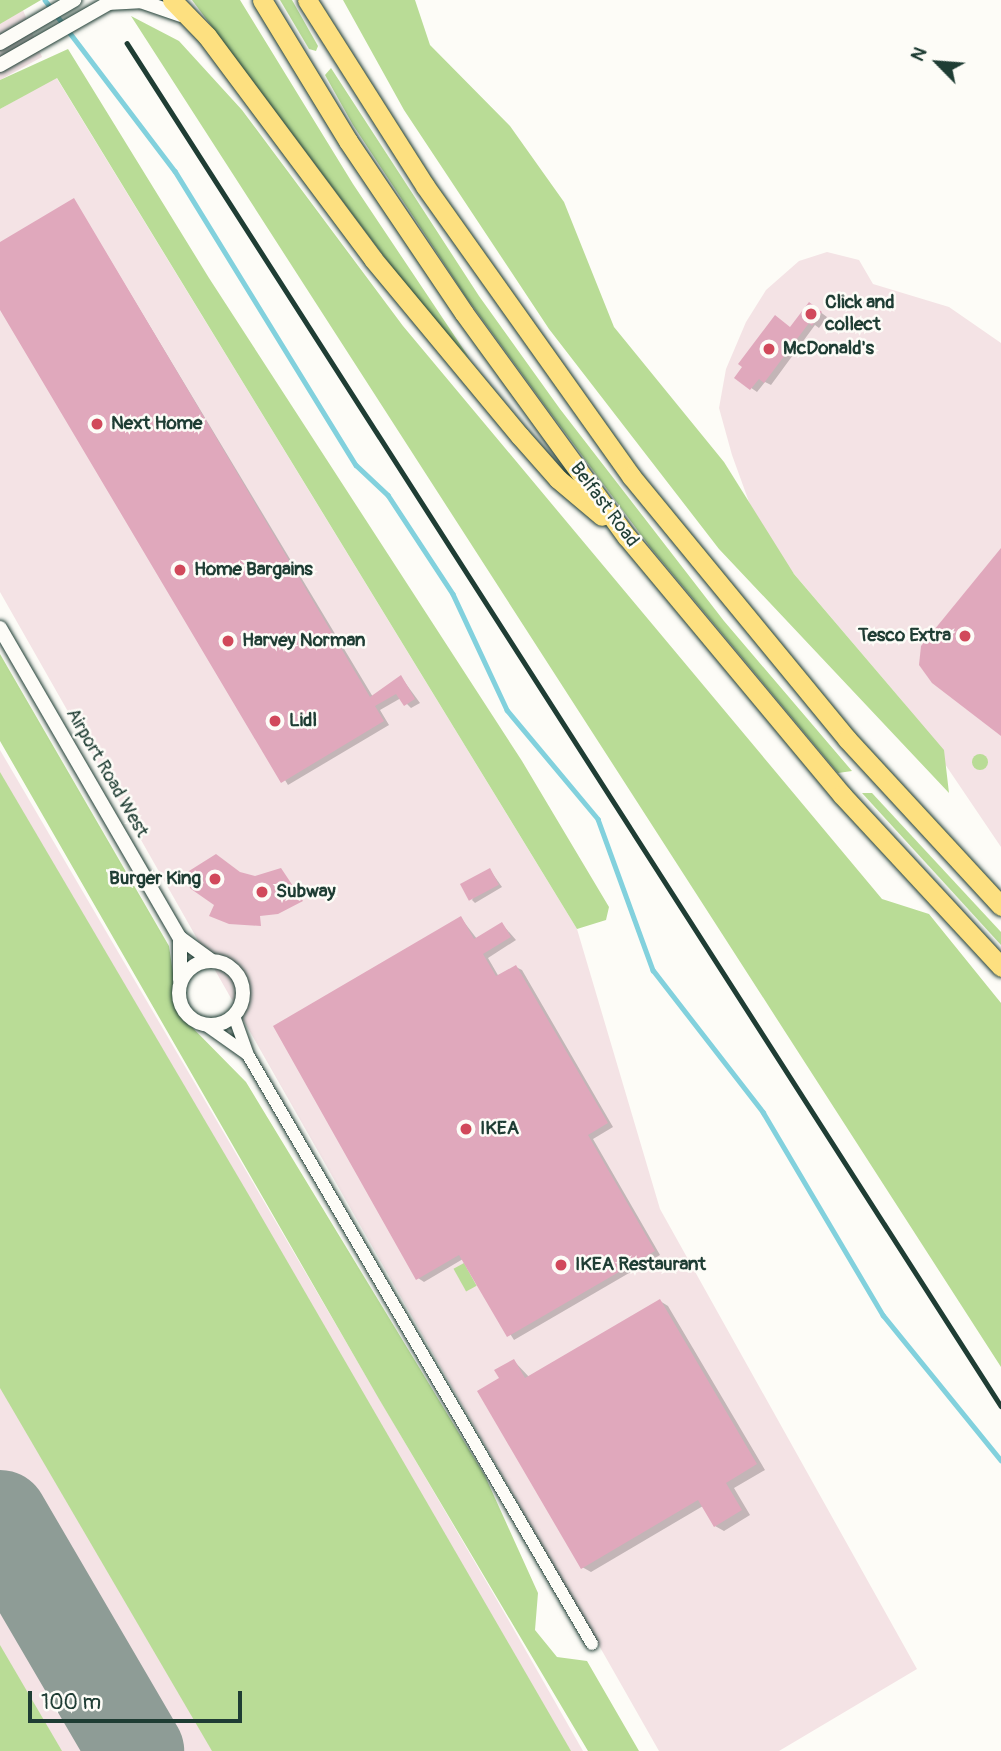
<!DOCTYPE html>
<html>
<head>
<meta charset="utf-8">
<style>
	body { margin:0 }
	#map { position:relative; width:1001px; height:1751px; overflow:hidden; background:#fdfcf7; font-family:Pangolin,sans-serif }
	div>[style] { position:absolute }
	.built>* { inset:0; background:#f4e3e5 }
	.green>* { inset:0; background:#b9dc96; transform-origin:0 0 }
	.round { border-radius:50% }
	.shadow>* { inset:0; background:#0003 }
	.stream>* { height:4.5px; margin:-2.25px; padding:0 2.25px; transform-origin:2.25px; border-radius:2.25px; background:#82d1dd }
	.runway>* { height:96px; margin:-48px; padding:0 48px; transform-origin:48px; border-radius:48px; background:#8e9c96 }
	.building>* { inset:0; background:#e0a8bc; transform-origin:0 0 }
	.roads { filter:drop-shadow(0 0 2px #1f3d34) drop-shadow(0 0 2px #1f3d34) }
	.minor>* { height:12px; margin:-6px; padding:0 6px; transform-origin:6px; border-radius:6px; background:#fdfcf7 }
	.tertiary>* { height:14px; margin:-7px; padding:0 7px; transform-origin:7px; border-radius:7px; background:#fdfcf7 }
	.tertiary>.ring { margin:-7px; padding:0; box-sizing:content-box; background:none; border:14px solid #fdfcf7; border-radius:50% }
	.trunk>* { height:19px; margin:-9.5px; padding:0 9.5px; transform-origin:9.5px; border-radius:9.5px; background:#fde080 }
	.rail>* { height:4.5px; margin:-2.25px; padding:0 2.25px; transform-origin:2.25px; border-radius:2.25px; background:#1f3d34 }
	.dots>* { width:19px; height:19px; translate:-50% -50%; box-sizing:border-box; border:4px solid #fdfcf7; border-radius:50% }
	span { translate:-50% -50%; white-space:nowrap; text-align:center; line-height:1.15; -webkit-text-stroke:5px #fdfcf7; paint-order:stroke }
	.poi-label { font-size:19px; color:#1f3d34; font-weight:700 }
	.left { translate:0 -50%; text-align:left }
	.right { translate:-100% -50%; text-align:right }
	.street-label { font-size:19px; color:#1f3d34 }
	.north { position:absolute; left:903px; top:28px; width:70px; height:70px; -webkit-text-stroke:5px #fdfcf7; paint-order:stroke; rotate:295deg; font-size:19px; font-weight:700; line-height:28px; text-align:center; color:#1f3d34 }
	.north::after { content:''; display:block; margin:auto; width:24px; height:32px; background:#1f3d34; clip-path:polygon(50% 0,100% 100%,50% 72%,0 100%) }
	.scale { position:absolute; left:28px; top:1691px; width:214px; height:32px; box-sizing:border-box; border:4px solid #1f3d34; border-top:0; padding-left:9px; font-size:21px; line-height:24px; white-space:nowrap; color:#1f3d34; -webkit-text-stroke:5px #fdfcf7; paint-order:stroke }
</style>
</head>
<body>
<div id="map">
	<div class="built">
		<i style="clip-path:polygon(0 0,23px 10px,42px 57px,0 80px)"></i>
		<i style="clip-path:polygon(56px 77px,577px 929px,660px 1209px,917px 1669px,779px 1751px,659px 1751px,0 592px,0 109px)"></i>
		<i style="clip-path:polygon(827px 252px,859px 260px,873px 284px,949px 307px,1001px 343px,1001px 847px,903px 702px,761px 535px,732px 455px,719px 408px,726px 369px,746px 322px,766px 290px,799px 261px)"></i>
		<i style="clip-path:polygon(0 750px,497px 1600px,583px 1751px,0 1751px)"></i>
	</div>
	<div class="green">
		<i style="clip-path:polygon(0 0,41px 0,0 24px)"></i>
		<i style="clip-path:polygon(192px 0,240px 0,353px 184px,470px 359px,425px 311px)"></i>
		<i style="clip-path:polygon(280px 0,292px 0,318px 46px,316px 51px,309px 49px)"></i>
		<i style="clip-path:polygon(343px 0,415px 0,430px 45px,510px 126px,564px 202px,614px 327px,724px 462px,794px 574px,944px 750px,949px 793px,719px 549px,549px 329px,404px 110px)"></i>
		<i style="clip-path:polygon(131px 16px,179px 41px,242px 110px,403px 326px,882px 899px,929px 914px,1001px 1003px,1001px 1367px)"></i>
		<i style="clip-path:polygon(68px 49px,209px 278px,522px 761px,609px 907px,606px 920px,577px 929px,57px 78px,0 109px,0 80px)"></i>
		<i style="clip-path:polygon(331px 68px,479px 296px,560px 409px,724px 621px,852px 771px,838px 773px,650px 547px,546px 407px,466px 297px,353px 125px,325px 75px)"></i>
		<i style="clip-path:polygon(0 654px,169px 946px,179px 1014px,246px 1082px,485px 1476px,538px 1593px,535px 1630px,557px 1657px,587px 1661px,639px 1751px,588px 1751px,379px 1399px,0 741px)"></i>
		<i class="round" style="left:972px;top:754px;width:16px;height:16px"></i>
		<i style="clip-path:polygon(0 772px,250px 1197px,571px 1751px,212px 1751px,0 1388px)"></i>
		<i style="clip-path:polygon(862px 793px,872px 793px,1001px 932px,1001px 945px)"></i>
		<i style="left:464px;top:1263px;width:26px;height:12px;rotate:61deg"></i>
		<i style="clip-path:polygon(0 1645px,62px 1751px,0 1751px)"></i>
	</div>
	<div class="shadow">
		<i style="clip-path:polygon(74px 200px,373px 697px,401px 677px,420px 703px,411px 708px,401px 698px,380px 710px,389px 725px,288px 785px,0 307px,0 244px)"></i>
		<i style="clip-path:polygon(815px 308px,827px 317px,819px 328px,815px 325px,771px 385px,765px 382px,757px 392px,737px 378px)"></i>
		<i style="clip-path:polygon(490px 870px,502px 887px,475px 903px,472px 900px)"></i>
		<i style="clip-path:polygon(461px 918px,477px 939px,502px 924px,516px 940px,488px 958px,499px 977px,516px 967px,522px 970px,613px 1127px,593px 1139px,660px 1255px,514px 1340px,463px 1259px,424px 1282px,418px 1278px)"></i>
		<i style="clip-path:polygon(660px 1301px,668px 1306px,765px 1470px,734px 1488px,750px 1515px,724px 1531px,715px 1526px,703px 1506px,591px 1572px,582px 1567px,501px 1379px,514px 1361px,530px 1378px)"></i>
	</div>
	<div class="stream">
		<i style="left:45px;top:0;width:215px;rotate:52.8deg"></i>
		<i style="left:175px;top:171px;width:345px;rotate:58.4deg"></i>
		<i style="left:356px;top:465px;width:44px;rotate:43.2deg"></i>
		<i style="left:388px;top:495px;width:118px;rotate:56.7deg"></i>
		<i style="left:453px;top:594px;width:128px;rotate:65deg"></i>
		<i style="left:507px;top:710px;width:142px;rotate:50.1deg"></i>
		<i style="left:598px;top:819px;width:161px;rotate:70deg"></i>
		<i style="left:653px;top:970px;width:180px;rotate:52.2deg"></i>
		<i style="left:763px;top:1112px;width:236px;rotate:59.4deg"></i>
		<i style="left:883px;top:1315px;width:187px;rotate:50.9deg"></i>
	</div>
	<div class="runway">
		<i style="left:0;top:1518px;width:270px;rotate:59.7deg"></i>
	</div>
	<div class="building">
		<i style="clip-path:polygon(74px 198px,370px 697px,401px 675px,415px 699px,404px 706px,396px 694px,375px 706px,384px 721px,281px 783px,0 310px,0 242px)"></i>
		<i style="clip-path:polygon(809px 302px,822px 312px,812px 326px,809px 323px,764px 383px,759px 379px,750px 390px,734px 378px,742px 367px,738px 364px,775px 315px,790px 327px)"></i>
		<i style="clip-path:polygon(1001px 548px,1001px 736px,932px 683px,919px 665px,921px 646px)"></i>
		<i style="clip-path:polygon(216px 854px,240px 872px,255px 876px,281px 868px,303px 901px,278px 914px,260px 916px,261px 926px,229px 924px,209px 916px,214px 905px,191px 889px,181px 876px)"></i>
		<i style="left:490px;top:868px;width:19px;height:34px;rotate:62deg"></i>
		<i style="clip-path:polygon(461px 916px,474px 939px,502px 922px,511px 937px,483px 954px,496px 976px,516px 965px,608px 1123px,588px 1135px,655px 1251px,507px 1337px,459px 1255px,416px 1280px,273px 1026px)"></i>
		<i style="clip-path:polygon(660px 1299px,757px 1464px,726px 1483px,742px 1510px,714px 1527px,698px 1500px,581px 1569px,477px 1391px,499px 1378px,494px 1370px,514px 1359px,525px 1378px)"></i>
	</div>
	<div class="roads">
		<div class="minor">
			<i style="left:234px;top:1016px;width:41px;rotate:70.3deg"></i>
			<i style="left:248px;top:1055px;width:682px;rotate:59.71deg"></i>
			<i style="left:206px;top:1025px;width:50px;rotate:35.3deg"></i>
		</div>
		<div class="tertiary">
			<i style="left:107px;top:3px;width:33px;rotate:-3deg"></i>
			<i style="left:140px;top:1px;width:43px;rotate:18.9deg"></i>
			<i style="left:0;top:43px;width:86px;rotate:-30.2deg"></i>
			<i style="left:0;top:65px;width:131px;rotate:-29.7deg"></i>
			<i style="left:0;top:628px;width:358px;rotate:59.9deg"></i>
			<i style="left:180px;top:938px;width:37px;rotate:36deg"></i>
			<i class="ring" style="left:179px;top:961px;width:50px;height:50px"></i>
			<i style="left:180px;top:980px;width:42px;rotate:-90deg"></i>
		</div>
		<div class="trunk">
			<i style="left:172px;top:0;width:50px;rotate:45.8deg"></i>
			<i style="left:207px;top:36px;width:278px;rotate:53.3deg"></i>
			<i style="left:373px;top:259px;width:230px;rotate:50.3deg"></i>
			<i style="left:520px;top:436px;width:57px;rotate:48.5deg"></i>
			<i style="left:558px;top:479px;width:57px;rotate:40.1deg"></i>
			<i style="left:262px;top:0;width:165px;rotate:58.6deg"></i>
			<i style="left:348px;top:141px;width:207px;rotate:56deg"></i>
			<i style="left:464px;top:313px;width:277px;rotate:54deg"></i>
			<i style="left:627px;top:537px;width:336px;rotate:50.2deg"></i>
			<i style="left:842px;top:795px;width:234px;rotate:47.2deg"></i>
			<i style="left:307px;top:0;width:220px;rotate:57.6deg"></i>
			<i style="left:425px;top:186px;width:356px;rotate:54.6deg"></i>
			<i style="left:631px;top:476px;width:340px;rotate:50.6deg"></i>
			<i style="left:847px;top:739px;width:227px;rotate:47.3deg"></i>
		</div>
	</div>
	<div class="rail">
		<i style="left:127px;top:43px;width:1619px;rotate:57.33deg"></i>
	</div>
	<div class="dots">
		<i style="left:811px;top:314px;background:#d1495b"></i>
		<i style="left:769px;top:349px;background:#d1495b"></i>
		<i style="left:97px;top:424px;background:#d1495b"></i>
		<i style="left:180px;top:570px;background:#d1495b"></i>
		<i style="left:965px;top:636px;background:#d1495b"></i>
		<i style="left:228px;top:641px;background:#d1495b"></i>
		<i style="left:275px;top:721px;background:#d1495b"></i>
		<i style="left:215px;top:879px;background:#d1495b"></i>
		<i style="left:262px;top:892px;background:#d1495b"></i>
		<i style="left:466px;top:1129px;background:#d1495b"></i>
		<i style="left:561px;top:1265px;background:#d1495b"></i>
	</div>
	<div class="poi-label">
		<span class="left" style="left:825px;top:314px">Click and<br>collect</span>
		<span class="left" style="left:783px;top:349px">McDonald's</span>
		<span class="left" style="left:111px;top:424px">Next Home</span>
		<span class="left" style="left:194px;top:570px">Home Bargains</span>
		<span class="right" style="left:951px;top:636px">Tesco Extra</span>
		<span class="left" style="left:242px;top:641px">Harvey Norman</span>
		<span class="left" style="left:289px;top:721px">Lidl</span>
		<span class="right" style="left:201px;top:879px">Burger King</span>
		<span class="left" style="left:276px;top:892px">Subway</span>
		<span class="left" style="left:480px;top:1129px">IKEA</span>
		<span class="left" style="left:575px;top:1265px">IKEA Restaurant</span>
	</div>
	<div class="street-label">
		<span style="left:604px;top:505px;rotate:53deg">Belfast Road</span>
		<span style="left:107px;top:773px;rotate:60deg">Airport Road West</span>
	</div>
	<div class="north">N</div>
	<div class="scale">100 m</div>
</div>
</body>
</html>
